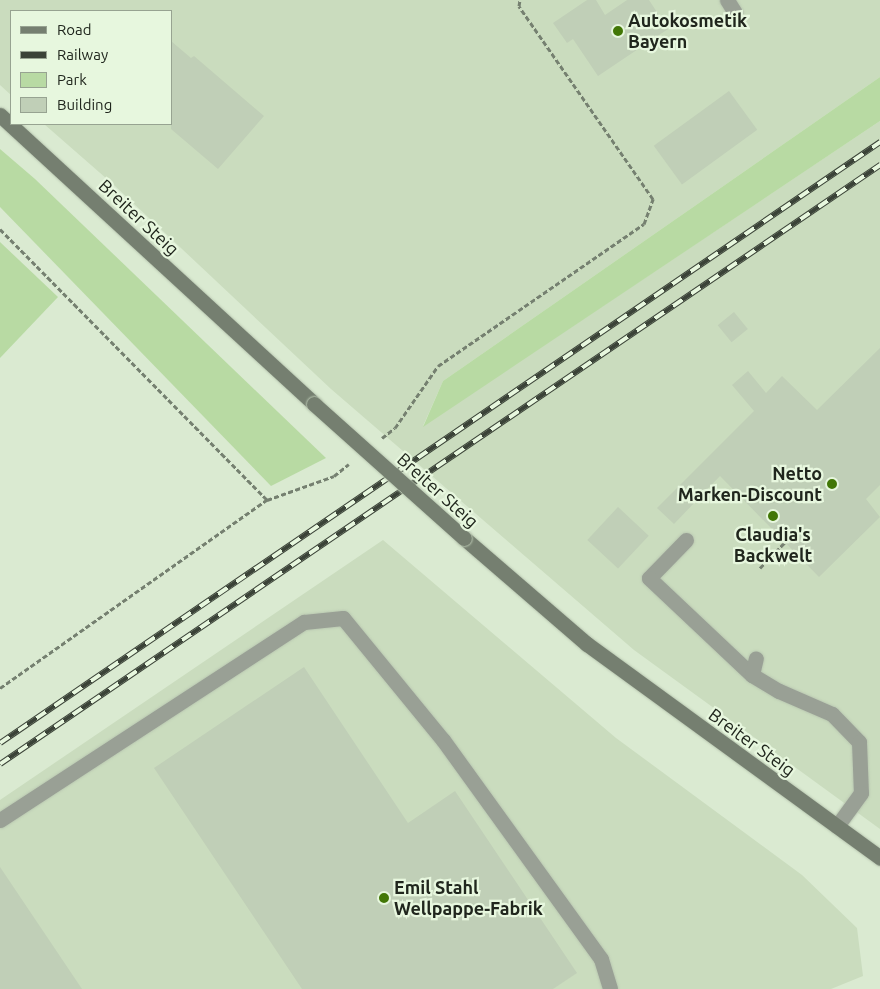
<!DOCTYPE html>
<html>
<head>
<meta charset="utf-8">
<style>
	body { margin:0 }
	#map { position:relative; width:880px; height:989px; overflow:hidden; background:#daead1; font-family:Ubuntu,sans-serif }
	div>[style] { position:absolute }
	.built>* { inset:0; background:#cadcbe }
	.green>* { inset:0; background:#b8daa3 }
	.building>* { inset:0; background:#c0cfb7; transform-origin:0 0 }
	.path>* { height:3px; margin-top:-1.5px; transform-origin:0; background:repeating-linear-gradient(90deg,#758070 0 5px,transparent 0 7.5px) }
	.roads { filter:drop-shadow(0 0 1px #b9c7b1) drop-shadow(0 0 1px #b9c7b1) }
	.lane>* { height:15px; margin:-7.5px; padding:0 7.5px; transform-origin:7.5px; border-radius:7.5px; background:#99a095 }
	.secondary>* { height:15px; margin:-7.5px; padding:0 7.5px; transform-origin:7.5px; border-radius:7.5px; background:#757f70 }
	.rail>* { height:5.5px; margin-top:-2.75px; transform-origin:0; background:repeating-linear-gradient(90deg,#e7f7de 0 11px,#3b4338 0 22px); box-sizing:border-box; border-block:1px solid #3b4338 }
	.bridges { filter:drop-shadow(0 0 1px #b9c7b1) drop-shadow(0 0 1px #b9c7b1) }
	.secondary-bridge>* { height:15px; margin:-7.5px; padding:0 7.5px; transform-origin:7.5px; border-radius:7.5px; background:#757f70 }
	.dots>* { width:14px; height:14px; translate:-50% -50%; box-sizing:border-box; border:2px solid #e7f7de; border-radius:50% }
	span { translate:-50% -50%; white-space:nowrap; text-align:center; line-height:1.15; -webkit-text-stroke:4.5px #e7f7de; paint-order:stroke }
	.poi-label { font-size:18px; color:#20261d; font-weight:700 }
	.left { translate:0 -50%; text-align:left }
	.right { translate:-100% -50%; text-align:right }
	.street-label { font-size:18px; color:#20261d }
	.legend { position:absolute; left:10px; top:10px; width:162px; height:115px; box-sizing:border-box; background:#e7f7de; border:1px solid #97a391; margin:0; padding:6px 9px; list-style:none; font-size:15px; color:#20261d }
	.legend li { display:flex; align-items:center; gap:10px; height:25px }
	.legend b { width:25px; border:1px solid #97a391 }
</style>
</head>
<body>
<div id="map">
	<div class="built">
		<i style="clip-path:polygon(0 0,880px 0,880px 77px,443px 381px,423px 426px,880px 121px,880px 829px,634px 650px,331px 389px,115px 186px,44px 124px,171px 124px,171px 11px,11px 11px,11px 95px,0 85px)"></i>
		<i style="clip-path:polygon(383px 540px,616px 738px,802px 875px,857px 928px,863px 976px,831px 989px,0 989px,0 800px)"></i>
	</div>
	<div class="green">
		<i style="clip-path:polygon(880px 77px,880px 121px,423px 427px,443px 381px)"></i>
		<i style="clip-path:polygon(0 149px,35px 179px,326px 458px,271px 486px,0 207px)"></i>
		<i style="clip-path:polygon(0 242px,58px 297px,0 358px)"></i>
	</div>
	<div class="building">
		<i style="clip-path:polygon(587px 0,596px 0,605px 15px,627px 0,649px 0,668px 29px,598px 76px,573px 39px,567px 43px,553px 23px)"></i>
		<i style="clip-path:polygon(171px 41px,191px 58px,194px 56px,264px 116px,218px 169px,171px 129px)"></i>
		<i style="left:729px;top:91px;width:48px;height:93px;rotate:54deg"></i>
		<i style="left:734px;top:312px;width:22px;height:21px;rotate:51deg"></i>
		<i style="clip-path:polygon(880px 348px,880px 485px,866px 499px,880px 517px,819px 577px,720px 476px,674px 524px,657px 508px,754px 411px,732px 385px,748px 371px,766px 393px,782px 376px,817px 410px)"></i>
		<i style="left:618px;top:507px;width:42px;height:45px;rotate:43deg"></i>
		<i style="clip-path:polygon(304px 667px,408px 823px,455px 791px,577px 973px,553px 989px,302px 989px,154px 768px)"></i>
		<i style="clip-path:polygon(0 867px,82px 989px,0 989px)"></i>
	</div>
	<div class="path">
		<i style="left:0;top:229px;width:380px;rotate:45.4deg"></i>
		<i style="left:382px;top:438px;width:16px;rotate:-38deg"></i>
		<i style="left:395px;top:428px;width:75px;rotate:-55.3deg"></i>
		<i style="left:438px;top:366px;width:250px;rotate:-34.6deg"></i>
		<i style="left:644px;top:224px;width:27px;rotate:-70deg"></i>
		<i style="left:653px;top:199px;width:235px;rotate:-124.8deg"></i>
		<i style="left:519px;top:6px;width:6px;rotate:-81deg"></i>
		<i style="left:760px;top:568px;width:36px;rotate:-46deg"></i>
		<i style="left:0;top:688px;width:327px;rotate:-35.2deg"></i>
		<i style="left:267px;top:500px;width:71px;rotate:-19.7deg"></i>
		<i style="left:334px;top:476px;width:19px;rotate:-39deg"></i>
	</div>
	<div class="roads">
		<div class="lane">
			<i style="left:727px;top:0;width:15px;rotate:58deg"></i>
			<i style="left:686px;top:540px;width:53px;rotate:134.2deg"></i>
			<i style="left:649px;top:578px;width:141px;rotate:43.3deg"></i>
			<i style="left:752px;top:675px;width:31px;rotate:31deg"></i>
			<i style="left:779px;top:691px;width:58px;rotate:23.5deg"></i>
			<i style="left:832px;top:714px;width:39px;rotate:46deg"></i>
			<i style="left:859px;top:742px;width:51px;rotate:87.8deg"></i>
			<i style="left:861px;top:793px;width:41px;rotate:126deg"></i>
			<i style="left:752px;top:675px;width:17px;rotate:-77deg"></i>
			<i style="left:0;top:820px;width:363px;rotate:-33.1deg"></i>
			<i style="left:304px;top:622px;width:39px;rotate:-6deg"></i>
			<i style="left:343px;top:618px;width:158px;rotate:50.7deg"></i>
			<i style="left:443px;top:740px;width:270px;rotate:54.2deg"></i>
			<i style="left:601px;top:959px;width:31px;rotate:73deg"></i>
		</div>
		<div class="secondary">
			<i style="left:0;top:115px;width:427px;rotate:42.6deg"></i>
			<i style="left:464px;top:538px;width:162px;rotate:40.8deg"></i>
			<i style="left:587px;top:644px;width:363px;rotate:36.1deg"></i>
		</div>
	</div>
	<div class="rail">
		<i style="left:0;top:743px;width:1066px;rotate:-34.33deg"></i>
		<i style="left:0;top:764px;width:1065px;rotate:-34.24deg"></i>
	</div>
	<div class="bridges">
		<div class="secondary-bridge">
			<i style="left:314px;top:404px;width:201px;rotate:41.8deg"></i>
		</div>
	</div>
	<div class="dots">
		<i style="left:618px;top:31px;background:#427706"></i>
		<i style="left:832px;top:484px;background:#427706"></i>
		<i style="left:773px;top:516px;background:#427706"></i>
		<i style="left:384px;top:898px;background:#427706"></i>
	</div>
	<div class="poi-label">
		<span class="left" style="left:628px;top:31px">Autokosmetik<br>Bayern</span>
		<span class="right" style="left:822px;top:484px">Netto<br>Marken-Discount</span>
		<span style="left:773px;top:545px">Claudia's<br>Backwelt</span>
		<span class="left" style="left:394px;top:898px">Emil Stahl<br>Wellpappe-Fabrik</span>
	</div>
	<div class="street-label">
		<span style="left:139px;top:217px;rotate:43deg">Breiter Steig</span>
		<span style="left:438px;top:490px;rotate:42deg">Breiter Steig</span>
		<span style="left:752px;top:742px;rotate:36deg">Breiter Steig</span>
	</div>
	<ul class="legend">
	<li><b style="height:6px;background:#757f70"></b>Road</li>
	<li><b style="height:6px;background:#3b4338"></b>Railway</li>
	<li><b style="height:14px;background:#b8daa3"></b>Park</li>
	<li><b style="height:14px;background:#c0cfb7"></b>Building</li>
	</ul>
</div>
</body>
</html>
